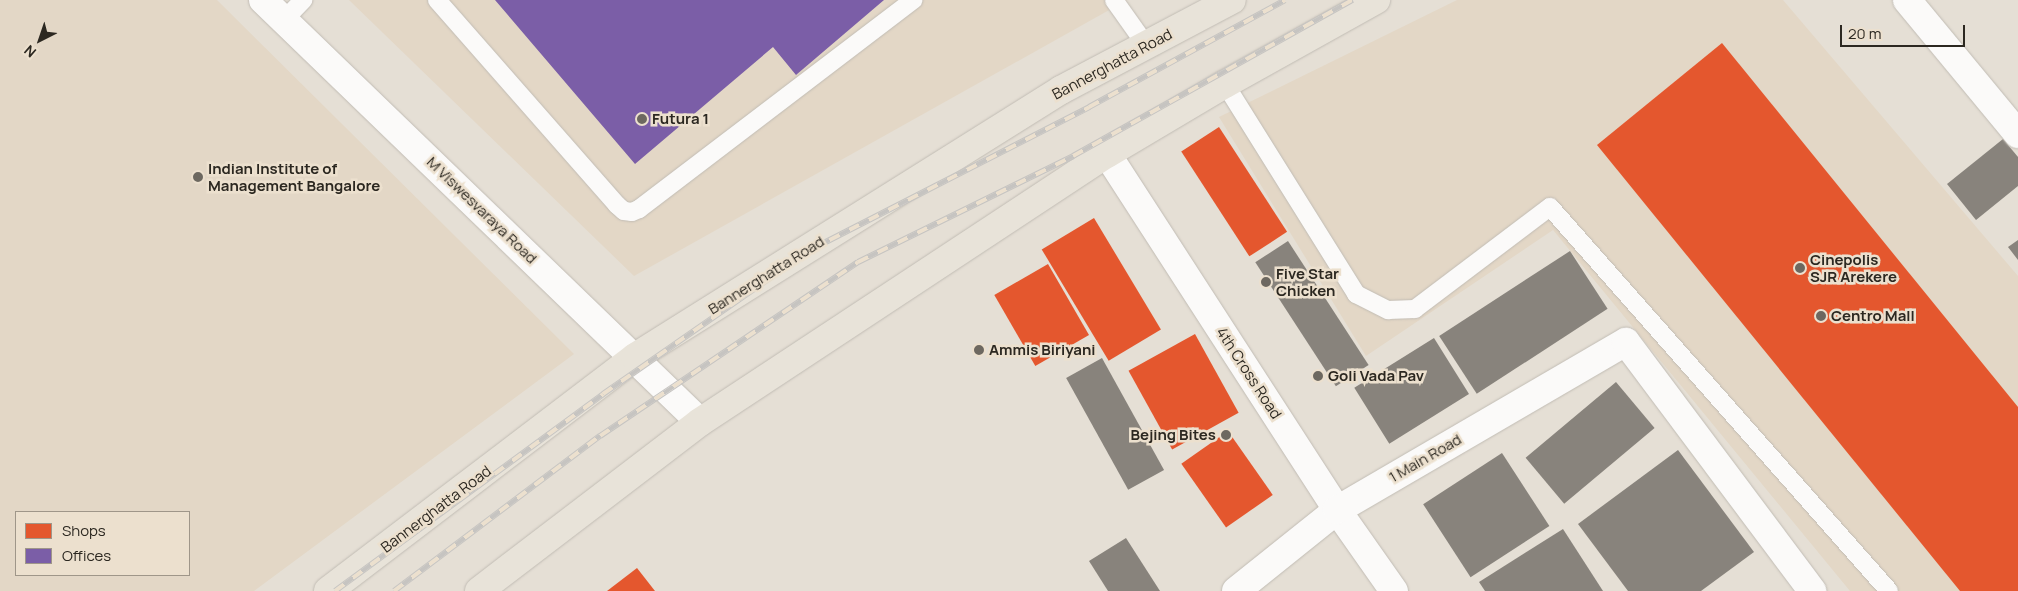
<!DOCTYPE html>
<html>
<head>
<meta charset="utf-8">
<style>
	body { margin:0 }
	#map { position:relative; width:2018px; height:591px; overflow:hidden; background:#e5dfd5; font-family:Manrope,sans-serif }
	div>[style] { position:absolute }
	.built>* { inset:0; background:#e3d7c6 }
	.shops>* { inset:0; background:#e4572e; transform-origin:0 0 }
	.offices>* { inset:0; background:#7b5ea7 }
	.building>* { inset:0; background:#88837c; transform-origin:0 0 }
	.roads { filter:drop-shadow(0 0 1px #c1bcb4) drop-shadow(0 0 1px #c1bcb4) }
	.service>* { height:18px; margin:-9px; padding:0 9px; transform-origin:9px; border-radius:9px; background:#fbfaf9 }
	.minor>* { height:28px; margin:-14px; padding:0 14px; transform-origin:14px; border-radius:14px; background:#fbfaf9 }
	.tertiary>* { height:28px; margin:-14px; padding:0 14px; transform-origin:14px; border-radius:14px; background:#fbfaf9 }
	.primary>* { height:28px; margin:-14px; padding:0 14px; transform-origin:14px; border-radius:14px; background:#e8e3d9 }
	.rail>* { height:5.5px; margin-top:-2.75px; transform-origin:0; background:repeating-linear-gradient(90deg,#ece0ce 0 11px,#c6c4c1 0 22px); box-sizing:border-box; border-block:1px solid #c6c4c1 }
	.dots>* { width:14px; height:14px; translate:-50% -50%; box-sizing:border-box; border:2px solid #ece0ce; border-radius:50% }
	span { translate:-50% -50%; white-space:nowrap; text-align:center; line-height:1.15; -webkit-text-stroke:5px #ece0ce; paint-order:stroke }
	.street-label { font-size:15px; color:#2c2821 }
	.poi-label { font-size:15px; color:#2c2821; font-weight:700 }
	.left { translate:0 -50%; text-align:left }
	.right { translate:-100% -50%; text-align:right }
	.legend { position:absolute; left:15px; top:511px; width:175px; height:65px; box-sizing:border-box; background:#ece0ce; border:1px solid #9f9689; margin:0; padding:6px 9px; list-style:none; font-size:15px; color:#2c2821 }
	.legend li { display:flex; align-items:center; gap:10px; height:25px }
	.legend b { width:25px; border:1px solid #9f9689 }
	.north { position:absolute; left:15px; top:15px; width:50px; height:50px; -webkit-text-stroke:4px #ece0ce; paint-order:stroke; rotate:221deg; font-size:14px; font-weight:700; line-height:20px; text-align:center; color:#2c2821 }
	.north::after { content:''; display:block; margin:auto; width:18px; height:22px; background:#2c2821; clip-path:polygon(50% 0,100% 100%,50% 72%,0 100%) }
	.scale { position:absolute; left:1840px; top:25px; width:125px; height:22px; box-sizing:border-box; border:2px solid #2c2821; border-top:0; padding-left:6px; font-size:15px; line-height:18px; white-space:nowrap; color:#2c2821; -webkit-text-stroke:4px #ece0ce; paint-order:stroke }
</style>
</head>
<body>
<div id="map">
	<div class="built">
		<i style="clip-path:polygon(evenodd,0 0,217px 0,574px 354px,254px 591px,0 591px,0 0,16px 512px,189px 512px,189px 575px,16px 575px,16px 512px)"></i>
		<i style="clip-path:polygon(349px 0,1127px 0,634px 276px)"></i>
		<i style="clip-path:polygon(1457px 0,1783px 0,2018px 276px,2018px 591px,1850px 591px,1553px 230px,1366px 356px,1219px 117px)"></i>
	</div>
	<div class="shops">
		<i style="clip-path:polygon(1722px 43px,2018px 407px,2018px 591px,1960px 591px,1597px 145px)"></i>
		<i style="left:1219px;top:127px;width:125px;height:45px;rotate:57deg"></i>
		<i style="left:1094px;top:218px;width:130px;height:61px;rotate:59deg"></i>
		<i style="left:1048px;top:264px;width:82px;height:62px;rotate:60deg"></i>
		<i style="left:1195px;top:334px;width:90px;height:76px;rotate:61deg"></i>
		<i style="left:1228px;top:431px;width:78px;height:57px;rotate:55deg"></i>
		<i style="clip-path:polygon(637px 568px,655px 591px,607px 591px)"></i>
	</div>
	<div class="offices">
		<i style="clip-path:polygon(495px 0,884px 0,796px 75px,773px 47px,635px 164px)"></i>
	</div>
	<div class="building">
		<i style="clip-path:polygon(2003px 139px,2018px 157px,2018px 186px,1976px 220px,1947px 184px)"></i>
		<i style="clip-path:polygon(2018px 240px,2018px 260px,2008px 247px)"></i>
		<i style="left:1288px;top:241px;width:148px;height:39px;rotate:57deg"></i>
		<i style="left:1570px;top:251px;width:69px;height:156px;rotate:57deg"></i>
		<i style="left:1434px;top:338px;width:66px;height:94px;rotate:58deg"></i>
		<i style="left:1102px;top:358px;width:128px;height:41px;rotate:61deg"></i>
		<i style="left:1616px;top:382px;width:60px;height:118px;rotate:50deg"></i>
		<i style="clip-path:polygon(1678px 450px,1754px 552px,1701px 591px,1628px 591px,1578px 524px)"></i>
		<i style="left:1502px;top:453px;width:87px;height:94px;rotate:57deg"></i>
		<i style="clip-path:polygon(1563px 529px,1603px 591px,1485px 591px,1479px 582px)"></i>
		<i style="clip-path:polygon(1126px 538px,1160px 591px,1108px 591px,1089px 561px)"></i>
	</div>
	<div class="roads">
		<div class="service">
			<i style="left:437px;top:0;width:273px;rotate:48.7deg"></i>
			<i style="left:617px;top:205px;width:9px;rotate:41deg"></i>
			<i style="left:624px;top:211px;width:8px;rotate:7deg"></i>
			<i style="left:632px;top:212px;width:8px;rotate:-23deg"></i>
			<i style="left:639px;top:209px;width:345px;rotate:-37.3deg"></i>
			<i style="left:1114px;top:0;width:55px;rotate:54.6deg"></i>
			<i style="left:284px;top:20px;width:28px;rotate:-46deg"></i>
			<i style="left:1225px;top:84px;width:248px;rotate:58deg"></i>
			<i style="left:1356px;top:294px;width:36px;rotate:27deg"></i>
			<i style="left:1388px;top:310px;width:27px;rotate:-2deg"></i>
			<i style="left:1415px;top:309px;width:169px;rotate:-37.1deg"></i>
			<i style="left:1550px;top:207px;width:512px;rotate:48.56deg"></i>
		</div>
		<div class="minor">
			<i style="left:1907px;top:0;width:174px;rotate:50.4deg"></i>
			<i style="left:1107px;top:154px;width:424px;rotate:57.1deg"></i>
			<i style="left:1337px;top:510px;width:99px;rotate:54.9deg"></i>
			<i style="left:1236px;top:591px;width:129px;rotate:-38.7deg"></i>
			<i style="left:1337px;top:510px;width:334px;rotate:-30.2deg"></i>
			<i style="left:1626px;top:342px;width:311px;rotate:53.2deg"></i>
		</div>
		<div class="tertiary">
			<i style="left:263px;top:0;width:607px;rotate:44deg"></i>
		</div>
		<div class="primary">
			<i style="left:328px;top:591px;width:386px;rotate:-37.3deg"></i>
			<i style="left:635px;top:357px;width:503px;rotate:-32.08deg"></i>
			<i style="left:1061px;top:90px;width:193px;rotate:-27.8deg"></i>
			<i style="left:479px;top:591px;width:278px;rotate:-37.4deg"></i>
			<i style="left:700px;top:422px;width:487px;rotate:-33.4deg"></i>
			<i style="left:1107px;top:154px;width:137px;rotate:-30.7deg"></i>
			<i style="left:1225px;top:84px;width:173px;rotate:-29.1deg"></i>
		</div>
	</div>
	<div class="rail">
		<i style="left:335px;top:591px;width:333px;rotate:-36.3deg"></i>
		<i style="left:603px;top:394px;width:252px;rotate:-34.8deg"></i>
		<i style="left:810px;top:250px;width:314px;rotate:-27.1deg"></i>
		<i style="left:1089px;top:107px;width:223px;rotate:-28.6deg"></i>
		<i style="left:394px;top:591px;width:258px;rotate:-37deg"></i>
		<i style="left:600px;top:436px;width:311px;rotate:-34deg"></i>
		<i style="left:858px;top:262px;width:240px;rotate:-26.2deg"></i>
		<i style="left:1073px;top:156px;width:320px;rotate:-29.2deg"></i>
	</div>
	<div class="dots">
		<i style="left:642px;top:119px;background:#6d6860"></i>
		<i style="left:198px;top:177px;background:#6d6860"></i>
		<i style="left:1800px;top:268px;background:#6d6860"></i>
		<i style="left:1266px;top:282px;background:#6d6860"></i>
		<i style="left:1821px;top:316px;background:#6d6860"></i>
		<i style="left:979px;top:350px;background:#6d6860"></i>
		<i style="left:1318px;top:376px;background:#6d6860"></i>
		<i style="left:1226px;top:435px;background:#6d6860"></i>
	</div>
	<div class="street-label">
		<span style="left:1112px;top:64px;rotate:-28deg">Bannerghatta Road</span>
		<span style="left:482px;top:210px;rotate:44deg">M Viswesvaraya Road</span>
		<span style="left:766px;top:275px;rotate:-32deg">Bannerghatta Road</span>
		<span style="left:1249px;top:373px;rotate:57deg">4th Cross Road</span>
		<span style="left:1425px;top:458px;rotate:-30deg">1 Main Road</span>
		<span style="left:436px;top:509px;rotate:-37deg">Bannerghatta Road</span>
	</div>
	<div class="poi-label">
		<span class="left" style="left:652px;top:119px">Futura 1</span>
		<span class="left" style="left:208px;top:177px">Indian Institute of<br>Management Bangalore</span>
		<span class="left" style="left:1810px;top:268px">Cinepolis<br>SJR Arekere</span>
		<span class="left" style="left:1276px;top:282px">Five Star<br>Chicken</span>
		<span class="left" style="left:1831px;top:316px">Centro Mall</span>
		<span class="left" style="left:989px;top:350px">Ammis Biriyani</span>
		<span class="left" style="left:1328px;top:376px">Goli Vada Pav</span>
		<span class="right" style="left:1216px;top:435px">Bejing Bites</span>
	</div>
	<ul class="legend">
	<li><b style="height:14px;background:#e4572e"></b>Shops</li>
	<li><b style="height:14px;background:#7b5ea7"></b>Offices</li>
	</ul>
	<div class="north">N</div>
	<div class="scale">20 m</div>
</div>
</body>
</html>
